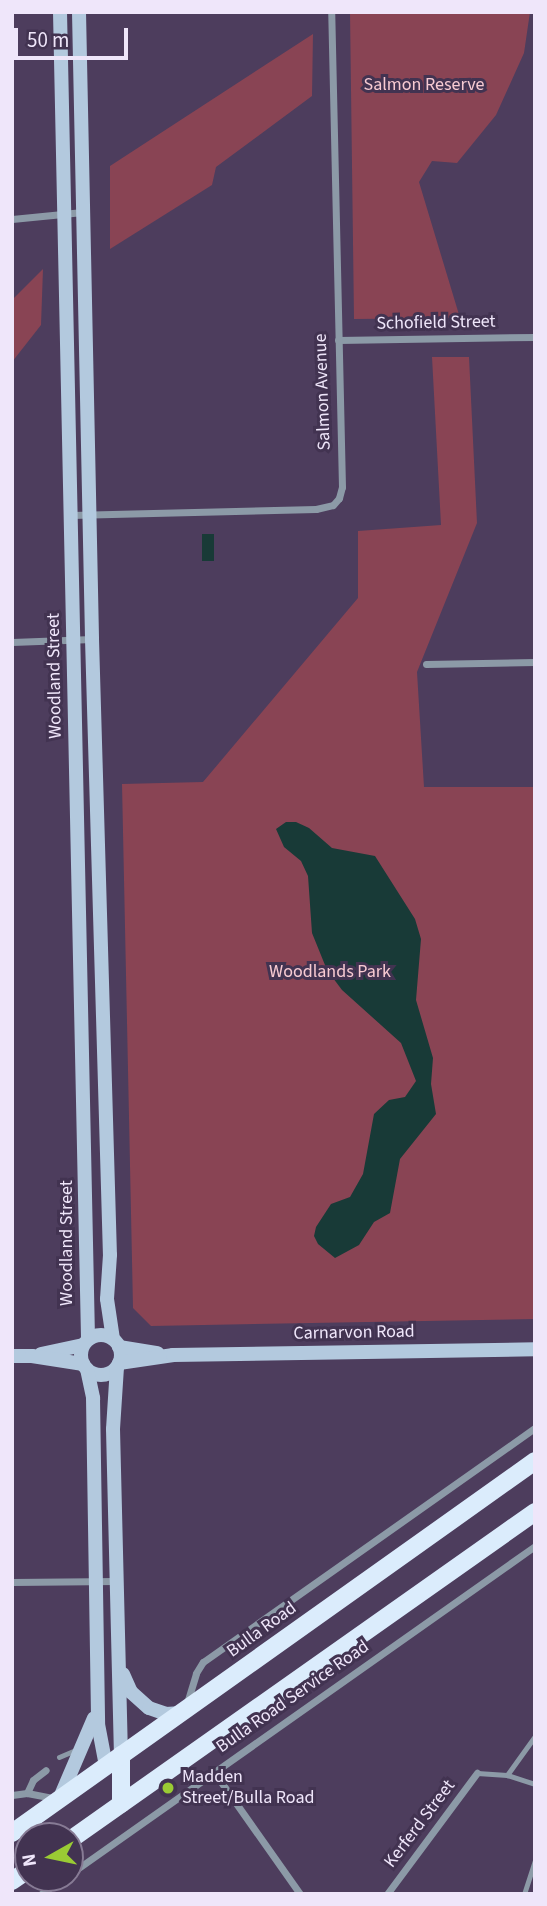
<!DOCTYPE html>
<html>
<head>
<meta charset="utf-8">
<style>
	body { margin:0 }
	#map { position:relative; width:547px; height:1906px; overflow:hidden; background:#4d3d5d; font-family:"Source Sans 3",sans-serif }
	div>[style] { position:absolute }
	.green>* { inset:0; background:#894454 }
	.water>* { inset:0; background:#183a37; transform-origin:0 0 }
	.lane>* { height:5px; margin:-2.5px; padding:0 2.5px; transform-origin:2.5px; border-radius:2.5px; background:#8c9aa7 }
	.street>* { height:7px; margin:-3.5px; padding:0 3.5px; transform-origin:3.5px; border-radius:3.5px; background:#8c9aa7 }
	.secondary>* { height:14px; margin:-7px; padding:0 7px; transform-origin:7px; border-radius:7px; background:#b3c9de }
	.secondary>.ring { margin:-7px; padding:0; box-sizing:content-box; background:none; border:14px solid #b3c9de; border-radius:50% }
	.primary>* { height:18px; margin:-9px; padding:0 9px; transform-origin:9px; border-radius:9px; background:#dbecfc }
	.dots>* { width:19px; height:19px; translate:-50% -50%; box-sizing:border-box; border:4px solid #423351; border-radius:50% }
	span { translate:-50% -50%; white-space:nowrap; text-align:center; line-height:1.15; -webkit-text-stroke:6px #423351; paint-order:stroke }
	.park-label { font-size:18px; color:#f7cad2 }
	.street-label { font-size:18px; color:#efe6fa }
	.poi-label { font-size:18px; color:#efe6fa }
	.left { translate:0 -50%; text-align:left }
	.frame { position:absolute; inset:0; border:14px solid #efe6fa; pointer-events:none }
	.north { position:absolute; left:14px; top:1822px; width:70px; height:70px; box-sizing:border-box; background:#423351; border:2px solid #877b95; border-radius:50%; rotate:261deg; font-size:19px; font-weight:700; line-height:28px; text-align:center; color:#efe6fa }
	.north::after { content:''; display:block; margin:auto; width:24px; height:32px; background:#9acb34; clip-path:polygon(50% 0,100% 100%,50% 72%,0 100%) }
	.scale { position:absolute; left:14px; top:28px; width:114px; height:32px; box-sizing:border-box; border:4px solid #efe6fa; border-top:0; padding-left:9px; font-size:21px; line-height:24px; white-space:nowrap; color:#efe6fa; -webkit-text-stroke:5px #423351; paint-order:stroke }
</style>
</head>
<body>
<div id="map">
	<div class="green">
		<i style="clip-path:polygon(350px 12px,530px 12px,524px 53px,496px 115px,457px 163px,432px 161px,419px 182px,460px 318px,354px 319px)"></i>
		<i style="clip-path:polygon(313px 34px,312px 96px,216px 167px,212px 185px,110px 249px,110px 166px)"></i>
		<i style="clip-path:polygon(43px 269px,41px 325px,12px 362px,12px 300px)"></i>
		<i style="clip-path:polygon(432px 357px,469px 357px,477px 523px,417px 672px,424px 787px,535px 787px,535px 1319px,151px 1326px,133px 1308px,122px 784px,203px 782px,358px 598px,358px 531px,441px 525px)"></i>
	</div>
	<div class="water">
		<i style="left:202px;top:534px;width:12px;height:27px"></i>
		<i style="clip-path:polygon(286px 822px,296px 822px,309px 828px,332px 848px,375px 856px,415px 919px,421px 939px,416px 1000px,433px 1058px,431px 1084px,436px 1114px,400px 1159px,390px 1213px,374px 1222px,359px 1245px,335px 1258px,318px 1244px,314px 1236px,316px 1227px,331px 1204px,350px 1197px,363px 1174px,374px 1114px,389px 1100px,405px 1097px,416px 1081px,401px 1043px,342px 990px,327px 970px,312px 933px,308px 876px,301px 861px,284px 847px,276px 829px)"></i>
	</div>
	<div class="lane">
		<i style="left:59px;top:1757px;width:23px;rotate:-23deg"></i>
		<i style="left:477px;top:1773px;width:30px;rotate:4deg"></i>
		<i style="left:507px;top:1775px;width:48px;rotate:-54.3deg"></i>
		<i style="left:507px;top:1775px;width:29px;rotate:18deg"></i>
		<i style="left:524px;top:1894px;width:36px;rotate:-72deg"></i>
	</div>
	<div class="street">
		<i style="left:12px;top:219px;width:71px;rotate:-5.6deg"></i>
		<i style="left:338px;top:340px;width:197px;rotate:-0.9deg"></i>
		<i style="left:71px;top:515px;width:245px;rotate:-1.4deg"></i>
		<i style="left:316px;top:509px;width:17px;rotate:-13deg"></i>
		<i style="left:333px;top:505px;width:9px;rotate:-49deg"></i>
		<i style="left:339px;top:498px;width:11px;rotate:-75deg"></i>
		<i style="left:342px;top:487px;width:475px;rotate:-91.3deg"></i>
		<i style="left:12px;top:642px;width:80px;rotate:-2.1deg"></i>
		<i style="left:426px;top:664px;width:109px;rotate:-1.1deg"></i>
		<i style="left:12px;top:1582px;width:104px;rotate:-0.6deg"></i>
		<i style="left:187px;top:1703px;width:31px;rotate:-73deg"></i>
		<i style="left:196px;top:1673px;width:13px;rotate:-58deg"></i>
		<i style="left:203px;top:1662px;width:406px;rotate:-35.2deg"></i>
		<i style="left:214px;top:1772px;width:149px;rotate:54.8deg"></i>
		<i style="left:27px;top:1793px;width:31px;rotate:11deg"></i>
		<i style="left:12px;top:1795px;width:15px;rotate:-8deg"></i>
		<i style="left:27px;top:1793px;width:14px;rotate:-65deg"></i>
		<i style="left:33px;top:1780px;width:16px;rotate:-38deg"></i>
		<i style="left:70px;top:1874px;width:569px;rotate:-35.2deg"></i>
		<i style="left:41px;top:1894px;width:28px;rotate:-35deg"></i>
		<i style="left:387px;top:1894px;width:151px;rotate:-53.4deg"></i>
	</div>
	<div class="secondary">
		<i style="left:60px;top:12px;width:1327px;rotate:88.79deg"></i>
		<i style="left:79px;top:12px;width:627px;rotate:88.81deg"></i>
		<i style="left:92px;top:639px;width:616px;rotate:88.33deg"></i>
		<i style="left:110px;top:1255px;width:44px;rotate:93.9deg"></i>
		<i style="left:107px;top:1299px;width:40px;rotate:81.5deg"></i>
		<i class="ring" style="left:81px;top:1335px;width:26px;height:26px"></i>
		<i style="left:119px;top:1347px;width:39px;rotate:9deg"></i>
		<i style="left:41px;top:1354px;width:43px;rotate:-12.1deg"></i>
		<i style="left:12px;top:1356px;width:20px"></i>
		<i style="left:32px;top:1356px;width:52px;rotate:8.9deg"></i>
		<i style="left:119px;top:1363px;width:55px;rotate:-8.4deg"></i>
		<i style="left:173px;top:1355px;width:362px;rotate:-0.9deg"></i>
		<i style="left:117px;top:1367px;width:62px;rotate:93.7deg"></i>
		<i style="left:113px;top:1429px;width:326px;rotate:88.6deg"></i>
		<i style="left:87px;top:1369px;width:30px;rotate:78deg"></i>
		<i style="left:93px;top:1398px;width:326px;rotate:89.1deg"></i>
		<i style="left:98px;top:1724px;width:43px;rotate:79.2deg"></i>
		<i style="left:123px;top:1674px;width:20px;rotate:66deg"></i>
		<i style="left:131px;top:1692px;width:24px;rotate:42deg"></i>
		<i style="left:149px;top:1708px;width:18px;rotate:19deg"></i>
		<i style="left:166px;top:1714px;width:16px;rotate:-4deg"></i>
		<i style="left:59px;top:1800px;width:89px;rotate:-66.9deg"></i>
	</div>
	<div class="primary">
		<i style="left:121px;top:1804px;width:49px;rotate:-90deg"></i>
		<i style="left:12px;top:1833px;width:642px;rotate:-35.42deg"></i>
		<i style="left:70px;top:1840px;width:569px;rotate:-35.2deg"></i>
		<i style="left:12px;top:1881px;width:19px;rotate:-35deg"></i>
	</div>
	<div class="dots">
		<i style="left:168px;top:1788px;background:#9acb34"></i>
	</div>
	<div class="park-label">
		<span style="left:424px;top:85px">Salmon Reserve</span>
		<span style="left:330px;top:972px">Woodlands Park</span>
	</div>
	<div class="street-label">
		<span style="left:436px;top:323px;rotate:-1deg">Schofield Street</span>
		<span style="left:323px;top:392px;rotate:-92deg">Salmon Avenue</span>
		<span style="left:55px;top:676px;rotate:-91deg">Woodland Street</span>
		<span style="left:67px;top:1243px;rotate:-90deg">Woodland Street</span>
		<span style="left:354px;top:1333px;rotate:-1deg">Carnarvon Road</span>
		<span style="left:262px;top:1630px;rotate:-36deg">Bulla Road</span>
		<span style="left:293px;top:1697px;rotate:-35deg">Bulla Road Service Road</span>
		<span style="left:420px;top:1824px;rotate:-53deg">Kerferd Street</span>
	</div>
	<div class="poi-label">
		<span class="left" style="left:182px;top:1788px">Madden<br>Street/Bulla Road</span>
	</div>
	<div class="frame"></div>
	<div class="north">N</div>
	<div class="scale">50 m</div>
</div>
</body>
</html>
